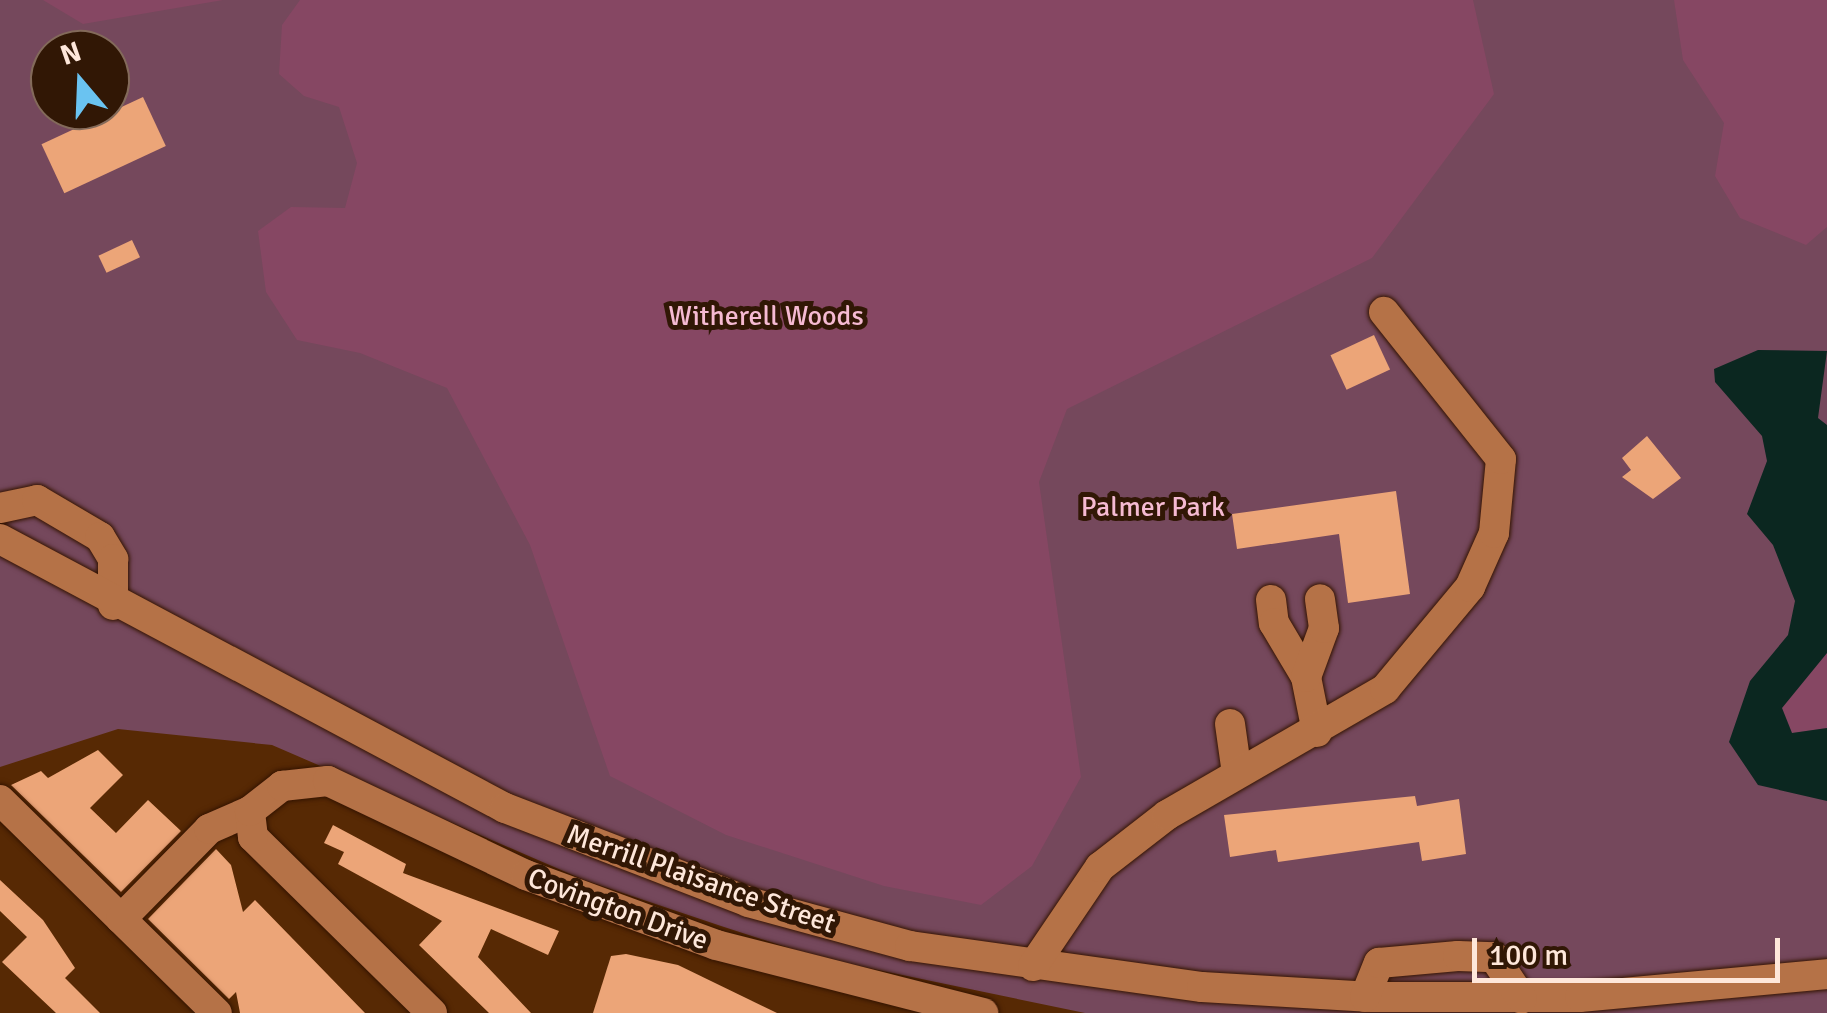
<!DOCTYPE html>
<html>
<head>
<meta charset="utf-8">
<style>
	body { margin:0 }
	#map { position:relative; width:1827px; height:1013px; overflow:hidden; background:#572904; font-family:Signika,sans-serif }
	div>[style] { position:absolute }
	.green>* { inset:0; background:#75485c }
	.forest>* { inset:0; background:#864763 }
	.water>* { inset:0; background:#0b2720 }
	.building>* { inset:0; background:#eca578; transform-origin:0 0 }
	.roads { filter:drop-shadow(0 0 2px #341400) drop-shadow(0 0 2px #341400) }
	.minor>* { height:30px; margin:-15px; padding:0 15px; transform-origin:15px; border-radius:15px; background:#b57247 }
	span { translate:-50% -50%; white-space:nowrap; text-align:center; line-height:1.15; -webkit-text-stroke:10px #311705; paint-order:stroke }
	.park-label { font-size:28px; color:#f5bad2 }
	.street-label { font-size:28px; color:#fee7da }
	.north { position:absolute; left:30px; top:30px; width:100px; height:100px; box-sizing:border-box; background:#311705; border:2px solid #836a5a; border-radius:50%; rotate:341deg; font-size:28px; font-weight:700; line-height:40px; text-align:center; color:#fee7da }
	.north::after { content:''; display:block; margin:auto; width:35px; height:45px; background:#6ac3f1; clip-path:polygon(50% 0,100% 100%,50% 72%,0 100%) }
	.scale { position:absolute; left:1472px; top:938px; width:308px; height:45px; box-sizing:border-box; border:5px solid #fee7da; border-top:0; padding-left:12px; font-size:30px; line-height:35px; white-space:nowrap; color:#fee7da; -webkit-text-stroke:8px #311705; paint-order:stroke }
</style>
</head>
<body>
<div id="map">
	<div class="green">
		<i style="clip-path:polygon(evenodd,0 0,1827px 0,1827px 1013px,1085px 1013px,820px 958px,721px 926px,584px 880px,272px 745px,118px 729px,0 767px,0 0,50px 50px,110px 50px,110px 110px,50px 110px,50px 50px)"></i>
	</div>
	<div class="forest">
		<i style="clip-path:polygon(43px 0,223px 0,83px 24px)"></i>
		<i style="clip-path:polygon(300px 0,1473px 0,1494px 94px,1372px 258px,1067px 409px,1039px 482px,1081px 777px,1032px 866px,981px 905px,884px 886px,726px 835px,610px 776px,530px 545px,447px 388px,360px 353px,297px 340px,266px 292px,258px 231px,291px 207px,345px 208px,357px 163px,339px 107px,304px 96px,279px 74px,282px 25px)"></i>
		<i style="clip-path:polygon(1674px 0,1827px 0,1827px 227px,1806px 245px,1740px 218px,1715px 176px,1724px 123px,1683px 60px)"></i>
		<i style="clip-path:polygon(1827px 653px,1827px 728px,1792px 733px,1782px 708px)"></i>
	</div>
	<div class="water">
		<i style="clip-path:polygon(1758px 350px,1827px 351px,1818px 418px,1827px 425px,1827px 653px,1782px 708px,1792px 733px,1827px 728px,1827px 801px,1758px 785px,1729px 742px,1750px 681px,1788px 635px,1795px 601px,1773px 545px,1747px 514px,1767px 461px,1762px 436px,1715px 382px,1714px 369px)"></i>
	</div>
	<div class="building">
		<i style="left:143px;top:97px;width:54px;height:112px;rotate:65deg"></i>
		<i style="left:132px;top:240px;width:19px;height:37px;rotate:65deg"></i>
		<i style="left:1374px;top:335px;width:38px;height:48px;rotate:65deg"></i>
		<i style="clip-path:polygon(1647px 436px,1681px 478px,1653px 499px,1622px 477px,1631px 470px,1622px 458px)"></i>
		<i style="clip-path:polygon(1396px 491px,1410px 594px,1348px 603px,1339px 534px,1237px 549px,1232px 514px)"></i>
		<i style="clip-path:polygon(98px 750px,123px 775px,90px 808px,116px 833px,148px 800px,181px 831px,121px 892px,11px 785px,41px 771px,48px 778px)"></i>
		<i style="clip-path:polygon(1415px 796px,1417px 806px,1459px 799px,1466px 854px,1422px 861px,1419px 842px,1278px 862px,1276px 850px,1230px 857px,1224px 815px)"></i>
		<i style="clip-path:polygon(333px 825px,406px 864px,403px 873px,559px 931px,548px 955px,491px 929px,478px 957px,531px 1013px,489px 1013px,419px 945px,442px 921px,338px 864px,344px 852px,324px 843px)"></i>
		<i style="clip-path:polygon(216px 849px,231px 865px,243px 912px,255px 900px,365px 1013px,240px 1013px,236px 992px,229px 999px,148px 919px)"></i>
		<i style="clip-path:polygon(0 880px,43px 920px,75px 968px,65px 978px,100px 1013px,56px 1013px,2px 962px,27px 937px,0 911px)"></i>
		<i style="clip-path:polygon(626px 954px,678px 965px,777px 1013px,593px 1013px,611px 956px)"></i>
	</div>
	<div class="roads">
		<div class="minor">
			<i style="left:0;top:508px;width:38px;rotate:-12deg"></i>
			<i style="left:37px;top:500px;width:73px;rotate:30.4deg"></i>
			<i style="left:100px;top:537px;width:26px;rotate:59deg"></i>
			<i style="left:113px;top:559px;width:46px;rotate:90deg"></i>
			<i style="left:0;top:539px;width:572px;rotate:28.04deg"></i>
			<i style="left:505px;top:808px;width:261px;rotate:21.1deg"></i>
			<i style="left:748px;top:902px;width:168px;rotate:15.2deg"></i>
			<i style="left:910px;top:946px;width:295px;rotate:8deg"></i>
			<i style="left:1202px;top:987px;width:170px;rotate:3.4deg"></i>
			<i style="left:1372px;top:997px;width:208px"></i>
			<i style="left:1580px;top:997px;width:248px;rotate:-5.3deg"></i>
			<i style="left:1271px;top:600px;width:23px;rotate:83deg"></i>
			<i style="left:1274px;top:623px;width:63px;rotate:59.3deg"></i>
			<i style="left:1306px;top:677px;width:56px;rotate:78.7deg"></i>
			<i style="left:1306px;top:677px;width:52px;rotate:-69.8deg"></i>
			<i style="left:1324px;top:628px;width:29px;rotate:-98deg"></i>
			<i style="left:1230px;top:724px;width:50px;rotate:82deg"></i>
			<i style="left:0;top:800px;width:304px;rotate:44.5deg"></i>
			<i style="left:121px;top:919px;width:126px;rotate:-45.6deg"></i>
			<i style="left:209px;top:829px;width:45px;rotate:-23.7deg"></i>
			<i style="left:1033px;top:966px;width:120px;rotate:-55.9deg"></i>
			<i style="left:1100px;top:867px;width:85px;rotate:-37.8deg"></i>
			<i style="left:1167px;top:815px;width:252px;rotate:-30deg"></i>
			<i style="left:1385px;top:689px;width:133px;rotate:-50.2deg"></i>
			<i style="left:1470px;top:587px;width:59px;rotate:-66deg"></i>
			<i style="left:1494px;top:533px;width:74px;rotate:-84.6deg"></i>
			<i style="left:1501px;top:459px;width:188px;rotate:-128.5deg"></i>
			<i style="left:1365px;top:997px;width:37px;rotate:-68deg"></i>
			<i style="left:1379px;top:963px;width:79px;rotate:-5.1deg"></i>
			<i style="left:1458px;top:956px;width:36px;rotate:2deg"></i>
			<i style="left:1494px;top:957px;width:50px;rotate:56.3deg"></i>
			<i style="left:432px;top:1013px;width:251px;rotate:-135.5deg"></i>
			<i style="left:253px;top:837px;width:26px;rotate:-97deg"></i>
			<i style="left:250px;top:811px;width:41px;rotate:-38deg"></i>
			<i style="left:282px;top:786px;width:46px;rotate:-6.2deg"></i>
			<i style="left:328px;top:781px;width:219px;rotate:25.4deg"></i>
			<i style="left:526px;top:875px;width:202px;rotate:20.2deg"></i>
			<i style="left:716px;top:945px;width:276px;rotate:14.3deg"></i>
		</div>
	</div>
	<div class="park-label">
		<span style="left:766px;top:316px">Witherell Woods</span>
		<span style="left:1153px;top:507px">Palmer Park</span>
	</div>
	<div class="street-label">
		<span style="left:701px;top:879px;rotate:19deg">Merrill Plaisance Street</span>
		<span style="left:618px;top:909px;rotate:20deg">Covington Drive</span>
	</div>
	<div class="north">N</div>
	<div class="scale">100 m</div>
</div>
</body>
</html>
